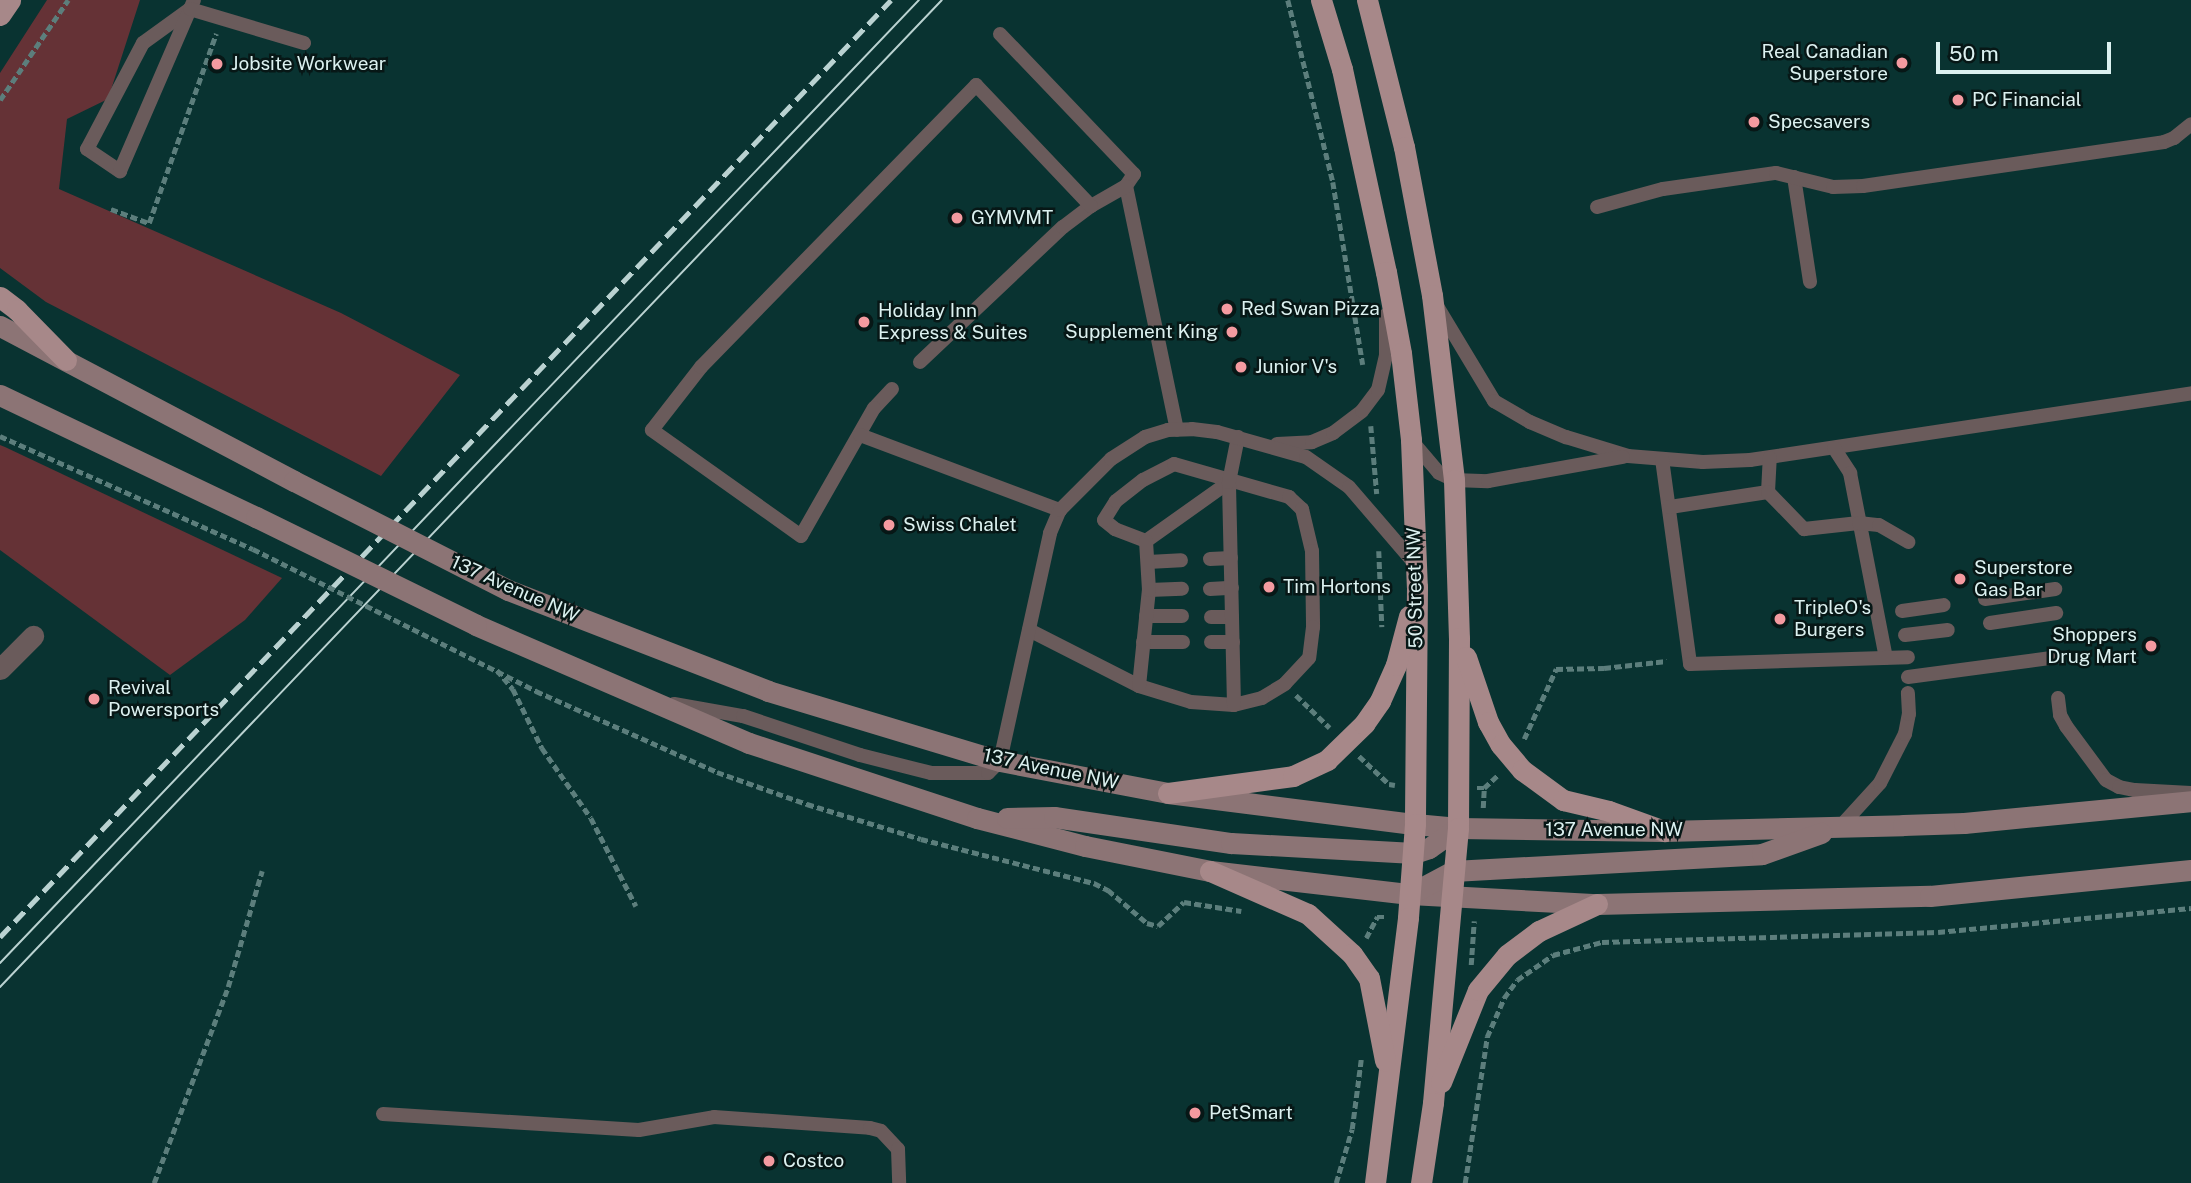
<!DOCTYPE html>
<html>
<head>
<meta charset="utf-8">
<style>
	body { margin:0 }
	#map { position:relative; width:2191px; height:1183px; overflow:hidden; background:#093331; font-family:"Public Sans",sans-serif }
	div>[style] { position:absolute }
	.green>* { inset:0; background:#653236 }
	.path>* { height:4.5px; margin-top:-2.25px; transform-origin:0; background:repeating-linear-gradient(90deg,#5c7e7c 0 7px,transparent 0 10.5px) }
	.lane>* { height:14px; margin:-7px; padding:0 7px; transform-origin:7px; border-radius:7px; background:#6a5b5b }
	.street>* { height:21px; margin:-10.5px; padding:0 10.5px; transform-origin:10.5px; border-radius:10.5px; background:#6a5b5b }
	.secondary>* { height:21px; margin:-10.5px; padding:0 10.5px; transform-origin:10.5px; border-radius:10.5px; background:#8c7475 }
	.primary>* { height:21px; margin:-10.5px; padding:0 10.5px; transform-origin:10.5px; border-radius:10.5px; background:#a78889 }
	.tram>* { height:2px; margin:-1px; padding:0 1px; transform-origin:1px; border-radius:1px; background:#bad2d1 }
	.rail>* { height:5px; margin-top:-2.5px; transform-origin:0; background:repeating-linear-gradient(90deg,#bad2d1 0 14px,transparent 0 21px) }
	.path-bridge>* { height:4.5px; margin-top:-2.25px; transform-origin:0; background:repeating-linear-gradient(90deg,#5c7e7c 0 7px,transparent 0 10.5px) }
	.secondary-bridge>* { height:21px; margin:-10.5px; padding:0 10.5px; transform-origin:10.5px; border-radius:10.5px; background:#8c7475 }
	.dots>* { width:19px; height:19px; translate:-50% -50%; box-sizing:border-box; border:4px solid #071716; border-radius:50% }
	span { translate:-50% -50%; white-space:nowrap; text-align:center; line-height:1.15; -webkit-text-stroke:5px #071716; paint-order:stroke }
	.poi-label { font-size:19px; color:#dcf1f0 }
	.right { translate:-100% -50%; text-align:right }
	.left { translate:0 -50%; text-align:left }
	.street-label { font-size:19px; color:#dcf1f0 }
	.scale { position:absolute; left:1936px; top:42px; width:175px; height:32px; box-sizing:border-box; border:4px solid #dcf1f0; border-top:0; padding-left:9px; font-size:21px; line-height:24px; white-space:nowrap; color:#dcf1f0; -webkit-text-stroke:5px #071716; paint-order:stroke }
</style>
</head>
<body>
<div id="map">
	<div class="green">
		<i style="clip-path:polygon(47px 0,140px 0,108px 99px,67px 119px,59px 189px,341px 313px,460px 375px,381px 476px,46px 302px,0 268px,0 73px)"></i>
		<i style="clip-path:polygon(0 445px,5px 447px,282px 578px,245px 620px,170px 675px,0 550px)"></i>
	</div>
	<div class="path">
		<i style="left:1288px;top:0;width:187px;rotate:76.1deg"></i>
		<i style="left:1333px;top:182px;width:185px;rotate:80.7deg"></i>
		<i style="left:0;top:100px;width:121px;rotate:-55.8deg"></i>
		<i style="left:111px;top:209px;width:40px;rotate:20.2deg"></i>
		<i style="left:149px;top:223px;width:201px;rotate:-70.5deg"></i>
		<i style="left:1371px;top:426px;width:68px;rotate:85deg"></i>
		<i style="left:0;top:436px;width:277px;rotate:24.1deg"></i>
		<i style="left:1379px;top:551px;width:76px;rotate:87.7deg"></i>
		<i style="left:497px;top:670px;width:25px;rotate:50deg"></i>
		<i style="left:513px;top:689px;width:66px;rotate:63.8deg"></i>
		<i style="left:542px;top:748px;width:85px;rotate:55deg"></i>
		<i style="left:591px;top:818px;width:99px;rotate:62.9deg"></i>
		<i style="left:536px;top:691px;width:198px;rotate:24.1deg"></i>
		<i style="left:717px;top:772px;width:96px;rotate:19.6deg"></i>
		<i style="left:807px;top:804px;width:119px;rotate:17.1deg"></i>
		<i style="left:921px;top:839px;width:179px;rotate:14.3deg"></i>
		<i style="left:1094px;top:883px;width:16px;rotate:27deg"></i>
		<i style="left:1108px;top:890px;width:51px;rotate:40.2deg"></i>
		<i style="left:1147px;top:923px;width:11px;rotate:15deg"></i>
		<i style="left:1158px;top:926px;width:35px;rotate:-43deg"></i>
		<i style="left:1184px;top:902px;width:58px;rotate:9deg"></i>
		<i style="left:1296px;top:695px;width:47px;rotate:44.1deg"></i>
		<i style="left:1524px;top:739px;width:77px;rotate:-65.4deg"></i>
		<i style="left:1556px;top:669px;width:48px;rotate:-1.2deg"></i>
		<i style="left:1604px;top:668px;width:63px;rotate:-6.3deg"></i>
		<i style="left:1359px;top:756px;width:41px;rotate:43deg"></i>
		<i style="left:1389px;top:784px;width:6px;rotate:9deg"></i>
		<i style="left:1477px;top:788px;width:7px"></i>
		<i style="left:1484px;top:788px;width:19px;rotate:-43deg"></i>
		<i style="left:1483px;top:808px;width:20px;rotate:-87deg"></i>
		<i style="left:1366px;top:938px;width:24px;rotate:-62deg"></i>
		<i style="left:1377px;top:917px;width:9px"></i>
		<i style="left:1471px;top:965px;width:44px;rotate:-86.1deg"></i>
		<i style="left:154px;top:1183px;width:210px;rotate:-69.3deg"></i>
		<i style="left:228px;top:987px;width:121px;rotate:-73.7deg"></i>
		<i style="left:1336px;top:1183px;width:56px;rotate:-73.5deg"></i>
		<i style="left:1352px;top:1129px;width:70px;rotate:-82.6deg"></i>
		<i style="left:1465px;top:1183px;width:148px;rotate:-81.4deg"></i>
		<i style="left:1487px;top:1037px;width:43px;rotate:-66.4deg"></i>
		<i style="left:1504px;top:998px;width:22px;rotate:-54deg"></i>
		<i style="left:1517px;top:980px;width:44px;rotate:-34.8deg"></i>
		<i style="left:1553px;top:955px;width:51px;rotate:-14.9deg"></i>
		<i style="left:1602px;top:942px;width:336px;rotate:-1.7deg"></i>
		<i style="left:1938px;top:932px;width:254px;rotate:-5.4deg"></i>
	</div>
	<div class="lane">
		<i style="left:190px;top:9px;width:58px;rotate:144.1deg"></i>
		<i style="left:143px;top:43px;width:120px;rotate:117.8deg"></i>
		<i style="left:87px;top:149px;width:40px;rotate:34deg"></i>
		<i style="left:120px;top:171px;width:186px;rotate:-66.6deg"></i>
		<i style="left:190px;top:9px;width:119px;rotate:16.6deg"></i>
		<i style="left:1000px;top:34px;width:194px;rotate:46.3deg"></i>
		<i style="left:1134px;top:174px;width:14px;rotate:124deg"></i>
		<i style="left:1126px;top:186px;width:249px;rotate:78.2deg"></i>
		<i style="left:1794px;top:177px;width:106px;rotate:81.3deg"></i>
		<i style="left:1597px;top:207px;width:68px;rotate:-15.3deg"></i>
		<i style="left:1663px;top:189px;width:114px;rotate:-8.1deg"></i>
		<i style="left:1776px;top:173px;width:59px;rotate:13.8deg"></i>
		<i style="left:1833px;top:187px;width:30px;rotate:-2deg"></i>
		<i style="left:1863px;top:186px;width:304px;rotate:-8.3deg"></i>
		<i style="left:2164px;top:142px;width:11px;rotate:-22deg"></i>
		<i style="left:2174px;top:138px;width:22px;rotate:-39deg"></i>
		<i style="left:1437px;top:306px;width:111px;rotate:59deg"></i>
		<i style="left:1494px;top:401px;width:42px;rotate:30.3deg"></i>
		<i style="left:1530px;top:422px;width:39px;rotate:23deg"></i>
		<i style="left:1566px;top:437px;width:65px;rotate:17deg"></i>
		<i style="left:1628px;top:456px;width:75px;rotate:4.6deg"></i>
		<i style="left:1703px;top:462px;width:47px;rotate:-2.4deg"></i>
		<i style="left:1750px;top:460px;width:446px;rotate:-8.6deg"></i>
		<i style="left:920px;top:362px;width:197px;rotate:-43.4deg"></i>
		<i style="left:1063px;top:227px;width:35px;rotate:-37deg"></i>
		<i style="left:1091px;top:206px;width:40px;rotate:-29.7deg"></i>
		<i style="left:892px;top:389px;width:26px;rotate:133deg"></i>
		<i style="left:874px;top:408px;width:147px;rotate:119.7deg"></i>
		<i style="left:801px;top:536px;width:183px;rotate:-144.6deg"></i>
		<i style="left:652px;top:430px;width:80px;rotate:-52.1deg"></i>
		<i style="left:701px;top:367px;width:394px;rotate:-45.7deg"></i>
		<i style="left:976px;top:85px;width:167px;rotate:46.5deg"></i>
		<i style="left:860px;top:435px;width:214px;rotate:20.6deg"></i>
		<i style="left:1411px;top:440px;width:43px;rotate:49.7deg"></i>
		<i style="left:1439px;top:473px;width:17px;rotate:25deg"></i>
		<i style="left:1454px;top:480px;width:34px;rotate:2deg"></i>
		<i style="left:1488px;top:481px;width:137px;rotate:-10.1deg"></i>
		<i style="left:1277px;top:444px;width:35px;rotate:-3deg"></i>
		<i style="left:1312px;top:442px;width:23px;rotate:-23deg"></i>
		<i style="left:1333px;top:433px;width:36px;rotate:-37deg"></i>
		<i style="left:1362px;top:411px;width:26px;rotate:-53deg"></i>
		<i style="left:1378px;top:390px;width:36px;rotate:-77deg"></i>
		<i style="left:1386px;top:355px;width:40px;rotate:-90deg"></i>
		<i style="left:1834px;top:448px;width:30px;rotate:57deg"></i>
		<i style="left:1850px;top:473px;width:188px;rotate:79deg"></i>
		<i style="left:1662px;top:459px;width:207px;rotate:82.2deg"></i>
		<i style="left:1690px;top:664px;width:218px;rotate:-1.8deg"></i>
		<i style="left:1768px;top:492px;width:34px;rotate:-87deg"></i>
		<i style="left:1670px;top:507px;width:99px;rotate:-8.7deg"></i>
		<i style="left:1768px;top:492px;width:52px;rotate:45.8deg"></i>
		<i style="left:1804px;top:529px;width:55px;rotate:-6.2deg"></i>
		<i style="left:1859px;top:523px;width:20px;rotate:6deg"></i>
		<i style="left:1879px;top:525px;width:34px;rotate:30deg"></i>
		<i style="left:1146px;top:541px;width:33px;rotate:-159deg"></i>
		<i style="left:1115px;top:529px;width:14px;rotate:-141deg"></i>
		<i style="left:1104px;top:520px;width:22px;rotate:-58deg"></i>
		<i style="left:1116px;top:501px;width:34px;rotate:-38deg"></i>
		<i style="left:1143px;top:480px;width:35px;rotate:-27deg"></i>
		<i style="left:1174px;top:464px;width:120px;rotate:16deg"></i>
		<i style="left:1289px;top:497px;width:18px;rotate:43deg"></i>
		<i style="left:1302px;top:509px;width:43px;rotate:76.6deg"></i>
		<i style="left:1312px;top:551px;width:76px;rotate:89.2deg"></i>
		<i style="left:1313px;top:627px;width:31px;rotate:97deg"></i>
		<i style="left:1309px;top:658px;width:35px;rotate:133deg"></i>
		<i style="left:1285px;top:684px;width:27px;rotate:149deg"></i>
		<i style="left:1262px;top:698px;width:29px;rotate:166deg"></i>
		<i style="left:1146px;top:541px;width:102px;rotate:-35.4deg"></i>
		<i style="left:1210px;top:559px;width:21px;rotate:-3deg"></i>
		<i style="left:1148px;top:562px;width:33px;rotate:-3deg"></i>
		<i style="left:1210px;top:589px;width:22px;rotate:-3deg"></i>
		<i style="left:1149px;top:590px;width:33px;rotate:-2deg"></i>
		<i style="left:1985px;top:599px;width:71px;rotate:-8.1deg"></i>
		<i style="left:1902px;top:611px;width:42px;rotate:-8.1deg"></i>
		<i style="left:1146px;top:616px;width:36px"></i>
		<i style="left:1211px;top:617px;width:21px"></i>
		<i style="left:1990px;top:623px;width:67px;rotate:-8.6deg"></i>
		<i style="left:1029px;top:630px;width:123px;rotate:27deg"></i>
		<i style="left:1139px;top:686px;width:54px;rotate:17.1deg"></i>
		<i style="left:1191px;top:702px;width:43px;rotate:4deg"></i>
		<i style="left:1234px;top:705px;width:223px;rotate:-91.3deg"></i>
		<i style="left:1229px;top:482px;width:46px;rotate:-78.7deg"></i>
		<i style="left:1905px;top:635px;width:43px;rotate:-6.6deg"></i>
		<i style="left:1143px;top:642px;width:40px"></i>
		<i style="left:1211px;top:642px;width:22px"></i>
		<i style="left:1908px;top:677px;width:150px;rotate:-7.6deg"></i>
		<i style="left:1139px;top:686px;width:97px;rotate:-84.1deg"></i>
		<i style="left:1149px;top:590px;width:49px;rotate:-93.5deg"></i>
		<i style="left:2058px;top:698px;width:17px;rotate:83deg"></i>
		<i style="left:2060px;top:715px;width:13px;rotate:61deg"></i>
		<i style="left:2066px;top:726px;width:67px;rotate:53.5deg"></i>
		<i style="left:2106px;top:780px;width:15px;rotate:28deg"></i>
		<i style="left:2119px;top:787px;width:16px;rotate:11deg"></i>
		<i style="left:2135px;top:790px;width:56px;rotate:3.1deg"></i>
		<i style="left:674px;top:704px;width:70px;rotate:9.9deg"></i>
		<i style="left:743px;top:716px;width:123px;rotate:18.4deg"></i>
		<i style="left:860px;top:755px;width:73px;rotate:14.2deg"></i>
		<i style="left:931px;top:773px;width:57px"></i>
		<i style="left:988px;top:773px;width:17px;rotate:-45deg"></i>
		<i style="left:1000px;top:761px;width:233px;rotate:-77.6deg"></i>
		<i style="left:1050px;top:533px;width:25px;rotate:-67deg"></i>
		<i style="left:1060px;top:510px;width:72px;rotate:-45deg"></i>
		<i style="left:1111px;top:459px;width:40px;rotate:-32.9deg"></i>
		<i style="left:1145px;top:437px;width:24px;rotate:-17deg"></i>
		<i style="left:1168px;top:430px;width:24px;rotate:-2deg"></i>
		<i style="left:1192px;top:429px;width:25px;rotate:7deg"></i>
		<i style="left:1217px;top:432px;width:92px;rotate:15.7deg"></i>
		<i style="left:1306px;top:457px;width:52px;rotate:34.9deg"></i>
		<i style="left:1349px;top:487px;width:103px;rotate:49.3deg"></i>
		<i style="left:1840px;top:827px;width:59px;rotate:-47.7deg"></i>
		<i style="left:1880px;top:783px;width:55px;rotate:-63deg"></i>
		<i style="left:1905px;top:734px;width:20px;rotate:-79deg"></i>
		<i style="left:1909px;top:714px;width:21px;rotate:-93deg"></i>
		<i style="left:383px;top:1114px;width:256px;rotate:3.6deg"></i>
		<i style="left:639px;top:1130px;width:76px;rotate:-9.8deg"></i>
		<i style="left:714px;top:1117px;width:156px;rotate:4deg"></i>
		<i style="left:870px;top:1128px;width:11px;rotate:15deg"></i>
		<i style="left:881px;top:1131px;width:25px;rotate:47deg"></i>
		<i style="left:898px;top:1149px;width:34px;rotate:88deg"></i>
	</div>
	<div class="street">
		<i style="left:0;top:669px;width:47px;rotate:-45deg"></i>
	</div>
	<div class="secondary">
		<i style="left:0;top:326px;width:332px;rotate:27.8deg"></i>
		<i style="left:0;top:395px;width:284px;rotate:25.5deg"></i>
		<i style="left:508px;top:590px;width:279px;rotate:21.2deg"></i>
		<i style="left:768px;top:691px;width:242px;rotate:16.8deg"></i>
		<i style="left:1000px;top:761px;width:171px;rotate:10.8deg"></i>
		<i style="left:1168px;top:793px;width:249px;rotate:7.2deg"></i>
		<i style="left:1415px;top:824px;width:43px;rotate:5.3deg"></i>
		<i style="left:1458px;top:828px;width:206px;rotate:0.8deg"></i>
		<i style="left:1664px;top:831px;width:239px;rotate:-1.4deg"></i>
		<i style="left:1903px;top:825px;width:61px;rotate:-1.9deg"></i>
		<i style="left:1964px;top:823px;width:228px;rotate:-5.5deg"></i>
		<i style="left:476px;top:625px;width:297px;rotate:23.4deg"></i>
		<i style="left:749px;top:743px;width:240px;rotate:18.2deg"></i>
		<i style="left:977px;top:818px;width:112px;rotate:14.5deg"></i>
		<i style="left:1085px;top:846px;width:127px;rotate:11.3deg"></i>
		<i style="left:1210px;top:871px;width:201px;rotate:6.6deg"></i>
		<i style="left:1410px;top:894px;width:187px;rotate:3.1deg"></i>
		<i style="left:1597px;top:904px;width:333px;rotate:-1.4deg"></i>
		<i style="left:1930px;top:896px;width:262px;rotate:-5.7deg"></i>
		<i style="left:1007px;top:818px;width:47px;rotate:-1.2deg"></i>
		<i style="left:1054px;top:817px;width:179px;rotate:8.4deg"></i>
		<i style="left:1231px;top:843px;width:183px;rotate:3.1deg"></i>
		<i style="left:1414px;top:853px;width:16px;rotate:-18deg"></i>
		<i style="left:1429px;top:848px;width:35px;rotate:-35deg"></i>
		<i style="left:1410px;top:894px;width:49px;rotate:-28.1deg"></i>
		<i style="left:1453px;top:871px;width:309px;rotate:-3.1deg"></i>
		<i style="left:1762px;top:854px;width:63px;rotate:-19.6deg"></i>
	</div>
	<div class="primary">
		<i style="left:1321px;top:0;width:72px;rotate:73.1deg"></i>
		<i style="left:1342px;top:69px;width:208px;rotate:77.8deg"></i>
		<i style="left:1386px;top:272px;width:82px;rotate:79.5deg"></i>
		<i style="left:1401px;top:353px;width:88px;rotate:83.4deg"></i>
		<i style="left:1411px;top:440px;width:147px;rotate:87.7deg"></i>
		<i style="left:1417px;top:587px;width:237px;rotate:90.5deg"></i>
		<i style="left:1415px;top:824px;width:94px;rotate:94.3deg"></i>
		<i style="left:1408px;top:918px;width:267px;rotate:97.1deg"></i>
		<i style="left:1367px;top:0;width:152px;rotate:75.9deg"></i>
		<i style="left:1404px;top:147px;width:151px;rotate:79.3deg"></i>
		<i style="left:1432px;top:295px;width:186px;rotate:83.2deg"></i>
		<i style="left:1454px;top:480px;width:158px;rotate:88.2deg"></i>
		<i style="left:1459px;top:638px;width:190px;rotate:90.3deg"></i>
		<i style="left:1458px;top:828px;width:276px;rotate:95.2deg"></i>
		<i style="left:1433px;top:1103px;width:81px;rotate:98.5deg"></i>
		<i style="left:0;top:15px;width:18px;rotate:-56deg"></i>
		<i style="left:0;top:297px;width:21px;rotate:37deg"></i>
		<i style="left:17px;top:310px;width:70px;rotate:45.6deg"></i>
		<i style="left:1466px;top:657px;width:69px;rotate:71.3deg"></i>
		<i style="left:1488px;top:722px;width:26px;rotate:61deg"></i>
		<i style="left:1501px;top:745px;width:33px;rotate:50deg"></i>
		<i style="left:1522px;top:770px;width:51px;rotate:36.2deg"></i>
		<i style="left:1563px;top:800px;width:47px;rotate:13.4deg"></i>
		<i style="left:1609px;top:811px;width:59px;rotate:20deg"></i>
		<i style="left:1168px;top:793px;width:126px;rotate:-7.7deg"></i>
		<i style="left:1293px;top:776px;width:38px;rotate:-25deg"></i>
		<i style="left:1327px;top:760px;width:52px;rotate:-44.2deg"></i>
		<i style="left:1364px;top:724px;width:28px;rotate:-55deg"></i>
		<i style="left:1380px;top:701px;width:39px;rotate:-66deg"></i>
		<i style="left:1396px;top:665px;width:51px;rotate:-75.1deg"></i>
		<i style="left:1210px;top:871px;width:107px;rotate:23.7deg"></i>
		<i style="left:1308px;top:914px;width:59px;rotate:42.3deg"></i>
		<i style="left:1352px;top:954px;width:29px;rotate:55deg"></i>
		<i style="left:1369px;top:978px;width:84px;rotate:79deg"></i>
		<i style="left:1441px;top:1082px;width:99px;rotate:-68.1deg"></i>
		<i style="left:1478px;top:990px;width:45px;rotate:-50.4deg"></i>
		<i style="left:1507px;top:955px;width:40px;rotate:-37deg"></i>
		<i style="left:1539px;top:931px;width:64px;rotate:-25deg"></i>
	</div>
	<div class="tram">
		<i style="left:0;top:963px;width:1331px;rotate:-46.34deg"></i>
		<i style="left:0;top:987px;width:1364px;rotate:-46.34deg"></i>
	</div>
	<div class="rail">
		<i style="left:0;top:937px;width:1293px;rotate:-46.44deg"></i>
	</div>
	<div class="path-bridge">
		<i style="left:253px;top:549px;width:317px;rotate:26.6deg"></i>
	</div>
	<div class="secondary-bridge">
		<i style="left:294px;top:481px;width:240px;rotate:27deg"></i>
		<i style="left:256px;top:517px;width:245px;rotate:26.1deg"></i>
	</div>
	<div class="dots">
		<i style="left:1902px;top:63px;background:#f49aa0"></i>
		<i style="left:217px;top:64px;background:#f49aa0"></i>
		<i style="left:1958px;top:100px;background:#f49aa0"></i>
		<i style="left:1754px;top:122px;background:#f49aa0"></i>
		<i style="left:957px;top:218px;background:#f49aa0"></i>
		<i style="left:1227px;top:309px;background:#f49aa0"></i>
		<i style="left:864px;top:322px;background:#f49aa0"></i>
		<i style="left:1232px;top:332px;background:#f49aa0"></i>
		<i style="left:1241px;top:367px;background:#f49aa0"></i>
		<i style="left:889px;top:525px;background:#f49aa0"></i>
		<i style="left:1960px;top:579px;background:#f49aa0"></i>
		<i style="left:1269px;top:587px;background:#f49aa0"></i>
		<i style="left:1780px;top:619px;background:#f49aa0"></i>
		<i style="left:2151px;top:646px;background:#f49aa0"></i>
		<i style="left:94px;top:699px;background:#f49aa0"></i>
		<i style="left:1195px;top:1113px;background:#f49aa0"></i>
		<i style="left:769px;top:1161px;background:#f49aa0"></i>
	</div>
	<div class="poi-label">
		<span class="right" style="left:1888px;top:63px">Real Canadian<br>Superstore</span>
		<span class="left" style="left:231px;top:64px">Jobsite Workwear</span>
		<span class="left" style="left:1972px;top:100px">PC Financial</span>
		<span class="left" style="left:1768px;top:122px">Specsavers</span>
		<span class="left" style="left:971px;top:218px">GYMVMT</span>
		<span class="left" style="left:1241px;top:309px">Red Swan Pizza</span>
		<span class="left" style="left:878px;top:322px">Holiday Inn<br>Express &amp; Suites</span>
		<span class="right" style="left:1218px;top:332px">Supplement King</span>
		<span class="left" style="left:1255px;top:367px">Junior V's</span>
		<span class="left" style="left:903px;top:525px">Swiss Chalet</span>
		<span class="left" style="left:1974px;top:579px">Superstore<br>Gas Bar</span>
		<span class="left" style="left:1283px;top:587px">Tim Hortons</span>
		<span class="left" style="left:1794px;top:619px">TripleO's<br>Burgers</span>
		<span class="right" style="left:2137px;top:646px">Shoppers<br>Drug Mart</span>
		<span class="left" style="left:108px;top:699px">Revival<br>Powersports</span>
		<span class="left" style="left:1209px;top:1113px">PetSmart</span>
		<span class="left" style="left:783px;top:1161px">Costco</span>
	</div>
	<div class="street-label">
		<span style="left:1415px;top:588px;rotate:-91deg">50 Street NW</span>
		<span style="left:515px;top:589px;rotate:24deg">137 Avenue NW</span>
		<span style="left:1051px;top:769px;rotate:12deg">137 Avenue NW</span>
		<span style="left:1614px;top:830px">137 Avenue NW</span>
	</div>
	<div class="scale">50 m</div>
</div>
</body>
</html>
